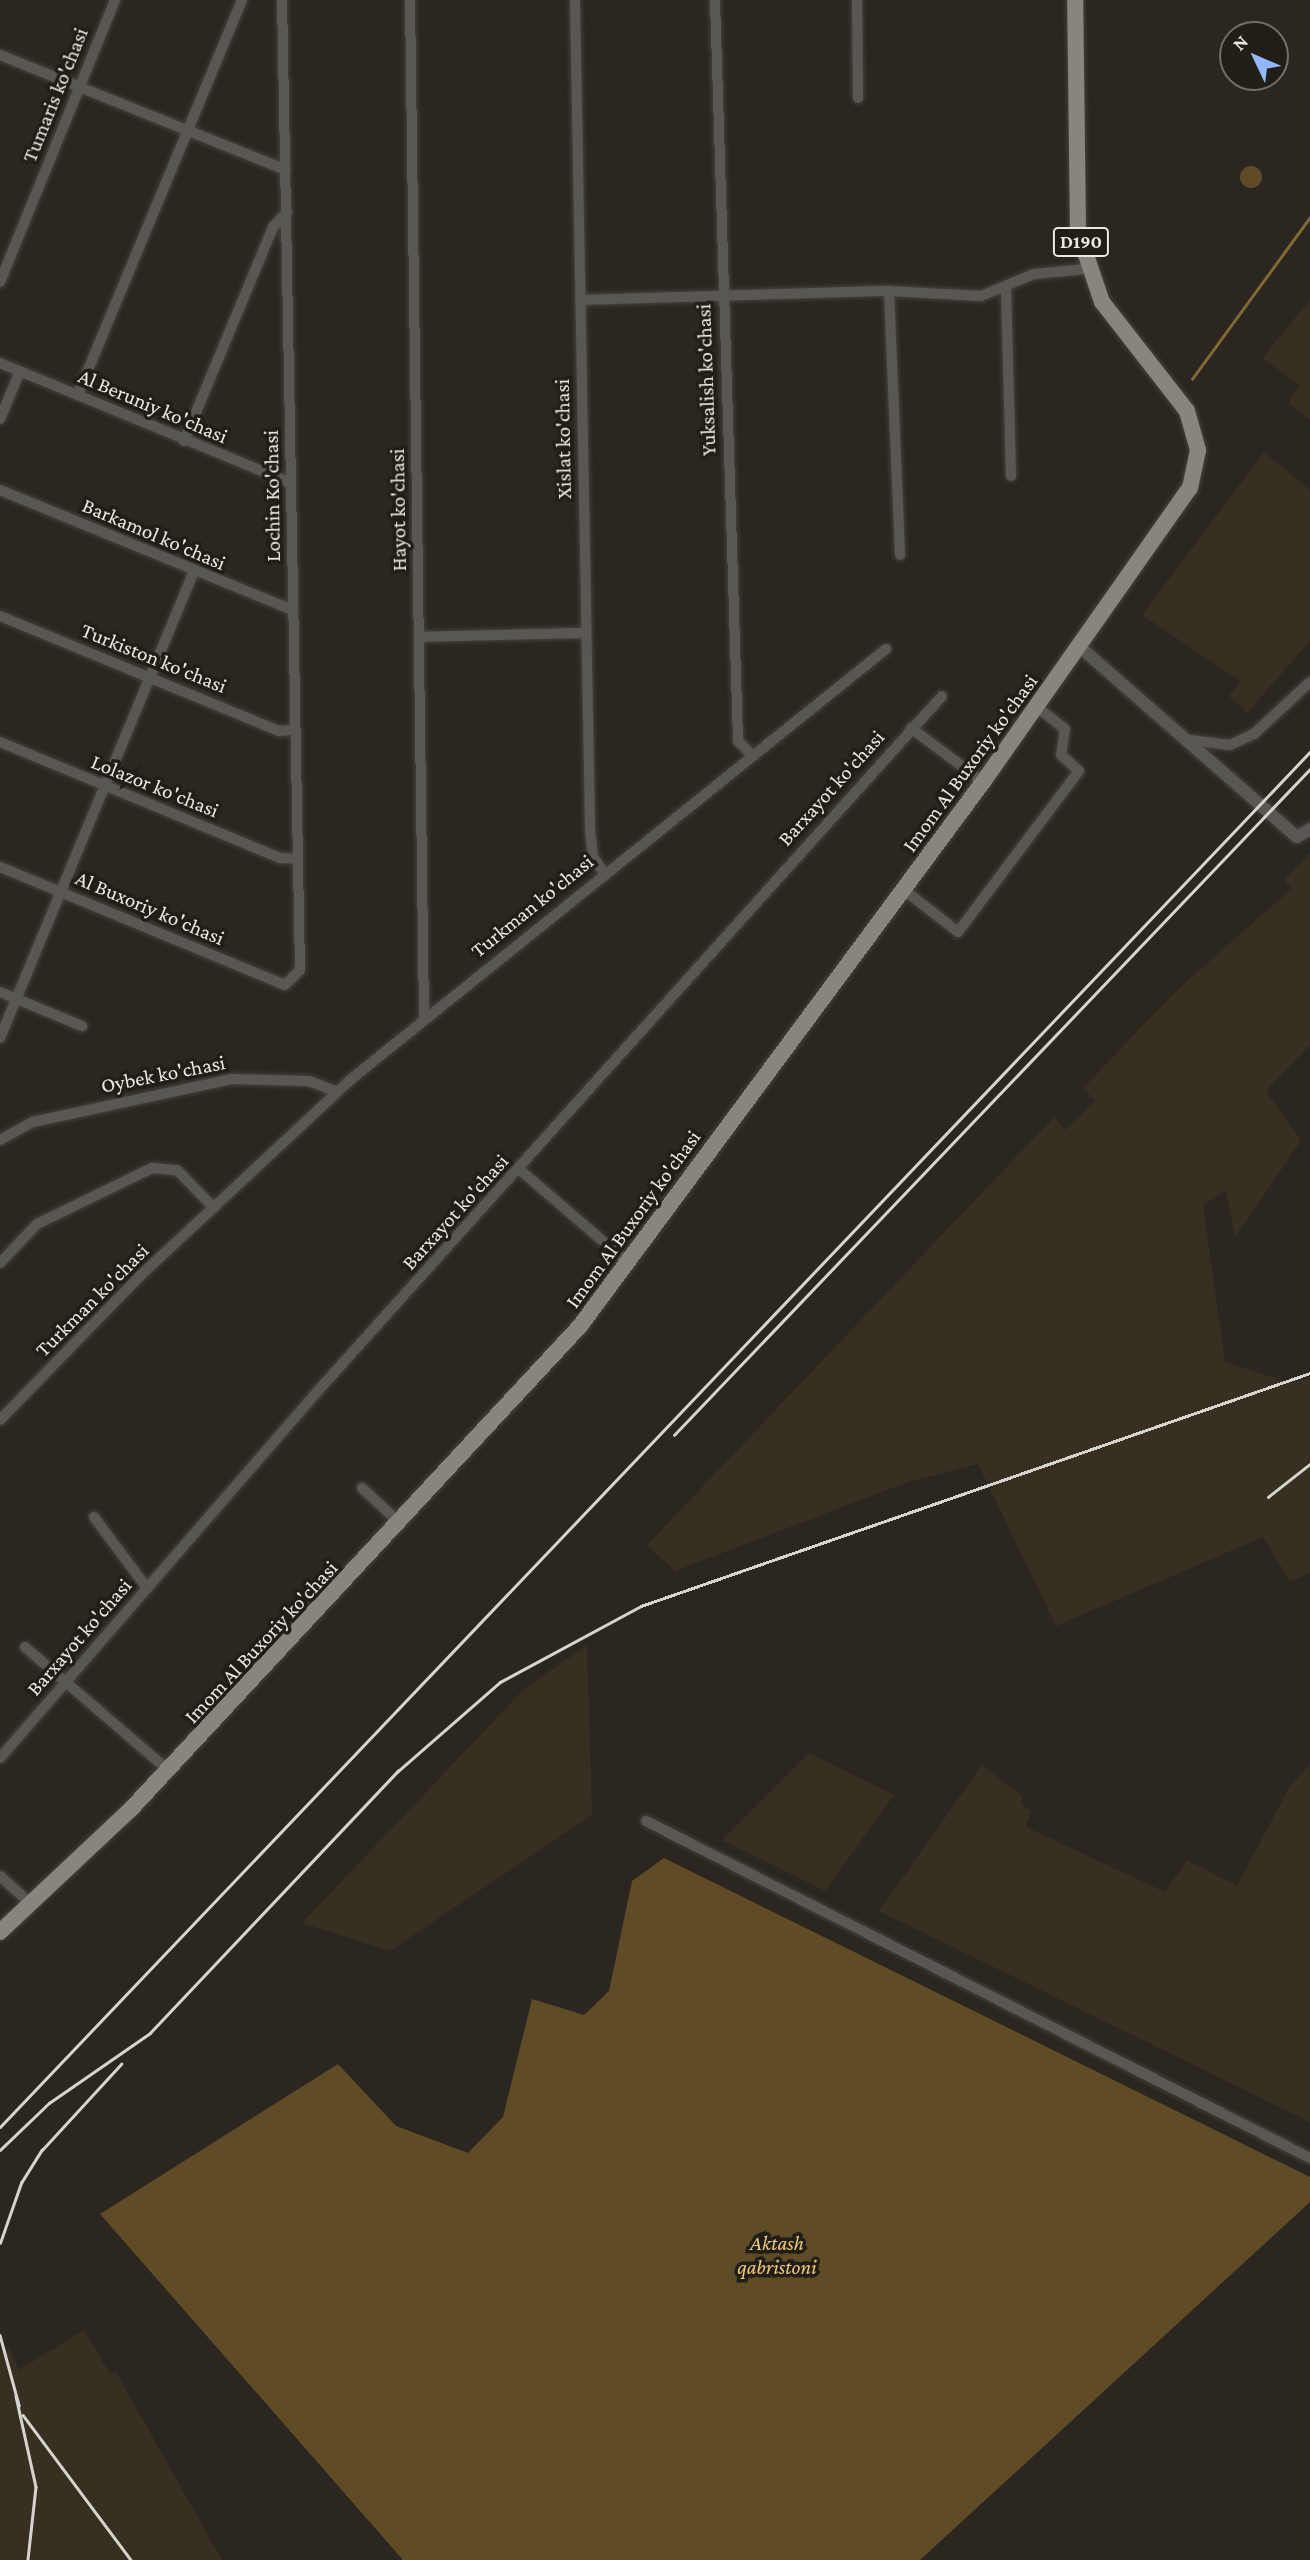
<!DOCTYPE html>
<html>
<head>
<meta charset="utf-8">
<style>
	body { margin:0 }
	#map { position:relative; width:1310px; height:2560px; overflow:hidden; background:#2b2720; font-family:"Crimson Pro",serif }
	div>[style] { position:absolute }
	.built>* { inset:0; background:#362f22 }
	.green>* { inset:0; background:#5f4c27 }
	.round { border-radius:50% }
	.stream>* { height:2.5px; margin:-1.25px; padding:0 1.25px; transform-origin:1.25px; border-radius:1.25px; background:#816835 }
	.roads { filter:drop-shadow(0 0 2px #46423b) drop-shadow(0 0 2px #46423b) }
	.minor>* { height:10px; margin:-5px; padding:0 5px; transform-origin:5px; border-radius:5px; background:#595753 }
	.tertiary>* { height:12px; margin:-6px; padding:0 6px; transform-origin:6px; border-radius:6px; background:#595753 }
	.primary>* { height:16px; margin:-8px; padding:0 8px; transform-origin:8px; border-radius:8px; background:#89857d }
	.rail>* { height:2.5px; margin:-1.25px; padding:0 1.25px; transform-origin:1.25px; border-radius:1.25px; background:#d6d4cf }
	span { translate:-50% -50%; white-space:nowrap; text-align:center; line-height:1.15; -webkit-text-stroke:7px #211e17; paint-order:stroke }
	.shield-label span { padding:2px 5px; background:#211e17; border:2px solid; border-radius:5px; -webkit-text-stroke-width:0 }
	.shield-label { font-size:19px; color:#eae8e3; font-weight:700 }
	.street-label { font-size:21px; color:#eae8e3 }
	.park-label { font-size:21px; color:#efc87a; font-style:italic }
	.north { position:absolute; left:1219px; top:21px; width:70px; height:70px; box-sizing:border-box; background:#211e17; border:2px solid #716f69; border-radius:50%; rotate:314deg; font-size:19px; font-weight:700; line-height:28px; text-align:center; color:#eae8e3 }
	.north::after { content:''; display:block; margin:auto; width:24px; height:32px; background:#93b7fd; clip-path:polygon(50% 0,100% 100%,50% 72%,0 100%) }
</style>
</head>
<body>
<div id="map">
	<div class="built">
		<i style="clip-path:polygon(1310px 300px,1310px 420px,1288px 403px,1300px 385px,1262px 358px)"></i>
		<i style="clip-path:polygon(1264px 452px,1310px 490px,1310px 641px,1247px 713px,1229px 696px,1240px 681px,1142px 615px)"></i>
		<i style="clip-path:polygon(1310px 853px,1310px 1045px,1266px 1091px,1301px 1141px,1235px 1237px,1226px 1191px,1203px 1205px,1225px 1362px,1291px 1383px,1310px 1377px,1310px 1573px,1290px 1581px,1263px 1537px,1056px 1626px,978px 1464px,908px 1482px,675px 1571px,647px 1545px,1054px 1117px,1065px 1130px,1095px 1101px,1083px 1088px,1177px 990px,1292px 888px,1284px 880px)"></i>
		<i style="clip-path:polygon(587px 1645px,592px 1815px,390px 1951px,302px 1923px,524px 1689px)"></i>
		<i style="clip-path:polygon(809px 1753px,894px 1795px,825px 1891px,722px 1840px)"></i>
		<i style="clip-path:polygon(1310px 1764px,1310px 2122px,879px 1911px,982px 1765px,1022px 1796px,1022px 1805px,1031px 1811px,1026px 1827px,1165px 1892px,1187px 1860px,1237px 1886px,1290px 1786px)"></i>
		<i style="clip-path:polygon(84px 2330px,110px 2374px,116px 2372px,222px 2560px,0 2560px,0 2350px,9px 2348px,19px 2370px)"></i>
	</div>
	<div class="green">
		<i class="round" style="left:1240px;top:166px;width:22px;height:22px"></i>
		<i style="clip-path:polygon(664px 1858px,1310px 2177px,1310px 2202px,920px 2560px,403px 2560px,100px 2214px,338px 2064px,396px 2126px,468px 2153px,503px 2117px,532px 1999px,584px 2015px,609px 1991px,632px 1881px)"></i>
	</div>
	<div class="stream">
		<i style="left:1192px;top:379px;width:200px;rotate:-53.9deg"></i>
	</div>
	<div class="roads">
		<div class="minor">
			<i style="left:410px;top:0;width:1019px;rotate:89.21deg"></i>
			<i style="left:575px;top:0;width:829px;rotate:88.96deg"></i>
			<i style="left:590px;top:829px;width:28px;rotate:84deg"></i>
			<i style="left:593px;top:857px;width:19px;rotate:55deg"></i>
			<i style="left:715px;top:0;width:741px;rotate:88.22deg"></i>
			<i style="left:738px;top:741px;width:17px;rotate:45deg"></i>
			<i style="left:857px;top:0;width:98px;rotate:89.4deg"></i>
			<i style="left:0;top:55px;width:308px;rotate:21.9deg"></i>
			<i style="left:0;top:282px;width:305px;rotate:-67.8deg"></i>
			<i style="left:1006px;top:286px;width:190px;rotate:88.5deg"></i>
			<i style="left:889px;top:291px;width:264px;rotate:87.6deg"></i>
			<i style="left:580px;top:300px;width:309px;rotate:-1.7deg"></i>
			<i style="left:889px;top:291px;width:92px;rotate:3.1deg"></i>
			<i style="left:981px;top:296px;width:57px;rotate:-22.5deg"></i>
			<i style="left:1034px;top:274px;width:53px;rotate:-5.4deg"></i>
			<i style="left:0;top:363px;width:315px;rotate:22.4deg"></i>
			<i style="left:78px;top:394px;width:427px;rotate:-67.4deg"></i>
			<i style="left:0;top:419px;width:52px;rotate:-67.4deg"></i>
			<i style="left:184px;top:441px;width:232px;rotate:-67.4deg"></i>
			<i style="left:273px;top:227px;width:21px;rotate:-47deg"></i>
			<i style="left:0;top:490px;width:317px;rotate:22.3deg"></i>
			<i style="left:0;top:616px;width:302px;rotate:22.4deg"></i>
			<i style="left:279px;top:731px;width:16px;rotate:-4deg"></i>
			<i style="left:419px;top:637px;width:167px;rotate:-1.4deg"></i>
			<i style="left:911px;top:728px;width:90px;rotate:36.9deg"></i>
			<i style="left:1190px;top:740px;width:40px;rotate:7.1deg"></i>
			<i style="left:1230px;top:745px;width:26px;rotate:-25deg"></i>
			<i style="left:1254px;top:734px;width:76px;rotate:-42.9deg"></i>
			<i style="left:0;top:742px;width:303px;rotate:22.5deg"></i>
			<i style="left:280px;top:858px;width:18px;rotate:3deg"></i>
			<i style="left:0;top:867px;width:308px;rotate:22.5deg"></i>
			<i style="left:285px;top:985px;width:21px;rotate:-45deg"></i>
			<i style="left:300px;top:970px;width:970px;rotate:-91.06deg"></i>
			<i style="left:903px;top:889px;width:70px;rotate:38deg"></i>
			<i style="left:958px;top:932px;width:201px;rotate:-53.1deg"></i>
			<i style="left:1079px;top:771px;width:24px;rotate:-138deg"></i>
			<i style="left:1061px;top:755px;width:26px;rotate:-81deg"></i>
			<i style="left:1065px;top:729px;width:36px;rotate:-142deg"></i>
			<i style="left:0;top:992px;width:89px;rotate:22.5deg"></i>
			<i style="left:0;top:1038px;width:506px;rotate:-67.44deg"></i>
			<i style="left:0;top:1140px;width:38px;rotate:-29deg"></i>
			<i style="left:33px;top:1122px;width:204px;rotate:-12.2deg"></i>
			<i style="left:232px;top:1079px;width:77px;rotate:1.5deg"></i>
			<i style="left:309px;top:1081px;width:30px;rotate:21deg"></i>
			<i style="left:519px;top:1169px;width:143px;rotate:40.7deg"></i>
			<i style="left:0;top:1263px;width:54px;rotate:-46.5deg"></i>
			<i style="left:37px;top:1224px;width:128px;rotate:-26deg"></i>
			<i style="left:152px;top:1168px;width:25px;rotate:5deg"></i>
			<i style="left:177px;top:1170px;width:53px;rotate:45.8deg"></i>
			<i style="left:0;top:1420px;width:201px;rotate:-45.8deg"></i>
			<i style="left:140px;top:1276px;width:287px;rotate:-43deg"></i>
			<i style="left:350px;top:1080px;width:688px;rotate:-38.8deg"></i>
			<i style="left:362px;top:1488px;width:53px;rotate:42.7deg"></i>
			<i style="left:94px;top:1517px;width:89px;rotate:53.3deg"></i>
			<i style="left:25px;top:1647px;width:189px;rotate:40.7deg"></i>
			<i style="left:0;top:1758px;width:496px;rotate:-49.1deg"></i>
			<i style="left:325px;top:1383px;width:923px;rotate:-48.07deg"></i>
			<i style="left:646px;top:1821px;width:745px;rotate:26.91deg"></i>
			<i style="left:0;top:1876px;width:42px;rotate:42.1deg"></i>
		</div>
		<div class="tertiary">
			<i style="left:1080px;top:647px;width:288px;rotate:41.2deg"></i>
			<i style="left:1297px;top:837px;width:15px;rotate:-32deg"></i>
		</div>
		<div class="primary">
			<i style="left:0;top:1932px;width:180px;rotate:-43.2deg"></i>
			<i style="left:131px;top:1809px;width:659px;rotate:-47.09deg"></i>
			<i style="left:580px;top:1326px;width:677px;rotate:-53.47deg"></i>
			<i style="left:983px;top:782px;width:360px;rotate:-54.9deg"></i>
			<i style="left:1190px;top:488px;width:39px;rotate:-78deg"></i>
			<i style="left:1198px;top:450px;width:41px;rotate:-105.8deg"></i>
			<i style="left:1187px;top:411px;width:138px;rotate:-127.9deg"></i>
			<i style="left:1102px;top:302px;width:75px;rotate:-108.7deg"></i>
			<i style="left:1078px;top:231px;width:231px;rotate:-90.7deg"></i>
		</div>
	</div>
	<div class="rail">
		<i style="left:674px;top:1435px;width:921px;rotate:-46.32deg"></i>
		<i style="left:1268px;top:1497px;width:53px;rotate:-38.2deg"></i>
		<i style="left:0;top:2127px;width:1899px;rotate:-46.39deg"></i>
		<i style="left:0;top:2150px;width:68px;rotate:-43.8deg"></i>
		<i style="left:49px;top:2103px;width:123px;rotate:-34.7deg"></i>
		<i style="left:150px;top:2033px;width:361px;rotate:-46.6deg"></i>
		<i style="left:398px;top:1771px;width:135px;rotate:-41.1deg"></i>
		<i style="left:500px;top:1682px;width:160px;rotate:-28.3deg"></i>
		<i style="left:641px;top:1606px;width:708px;rotate:-19.2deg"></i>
		<i style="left:0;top:2243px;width:64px;rotate:-70.7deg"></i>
		<i style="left:21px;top:2183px;width:39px;rotate:-58deg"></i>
		<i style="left:42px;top:2150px;width:117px;rotate:-47.4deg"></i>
		<i style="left:0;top:2335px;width:73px;rotate:74.8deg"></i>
		<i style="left:16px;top:2396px;width:93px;rotate:77.6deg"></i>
		<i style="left:36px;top:2487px;width:73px;rotate:96.3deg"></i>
		<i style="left:23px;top:2415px;width:181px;rotate:53.3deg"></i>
	</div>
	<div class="shield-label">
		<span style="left:1081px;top:242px">D190</span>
	</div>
	<div class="street-label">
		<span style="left:55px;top:95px;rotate:-68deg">Tumaris ko'chasi</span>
		<span style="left:706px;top:380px;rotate:-92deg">Yuksalish ko'chasi</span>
		<span style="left:153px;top:406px;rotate:23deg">Al Beruniy ko'chasi</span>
		<span style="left:563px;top:439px;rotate:-91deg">Xislat ko'chasi</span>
		<span style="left:272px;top:496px;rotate:-91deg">Lochin Ko'chasi</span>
		<span style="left:398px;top:510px;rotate:-91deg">Hayot ko'chasi</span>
		<span style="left:154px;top:534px;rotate:23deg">Barkamol ko'chasi</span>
		<span style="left:154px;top:658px;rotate:22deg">Turkiston ko'chasi</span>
		<span style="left:970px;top:763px;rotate:-54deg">Imom Al Buxoriy ko'chasi</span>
		<span style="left:155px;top:786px;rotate:22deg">Lolazor ko'chasi</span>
		<span style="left:831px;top:788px;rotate:-48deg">Barxayot ko'chasi</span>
		<span style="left:532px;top:906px;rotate:-39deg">Turkman ko'chasi</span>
		<span style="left:150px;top:908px;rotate:23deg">Al Buxoriy ko'chasi</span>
		<span style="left:163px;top:1074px;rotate:-11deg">Oybek ko'chasi</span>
		<span style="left:455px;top:1212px;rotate:-48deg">Barxayot ko'chasi</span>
		<span style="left:633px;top:1219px;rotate:-54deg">Imom Al Buxoriy ko'chasi</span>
		<span style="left:92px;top:1300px;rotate:-45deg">Turkman ko'chasi</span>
		<span style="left:79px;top:1637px;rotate:-49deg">Barxayot ko'chasi</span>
		<span style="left:261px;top:1642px;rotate:-47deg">Imom Al Buxoriy ko'chasi</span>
	</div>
	<div class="park-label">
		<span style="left:777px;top:2255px">Aktash<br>qabristoni</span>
	</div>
	<div class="north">N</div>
</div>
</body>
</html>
